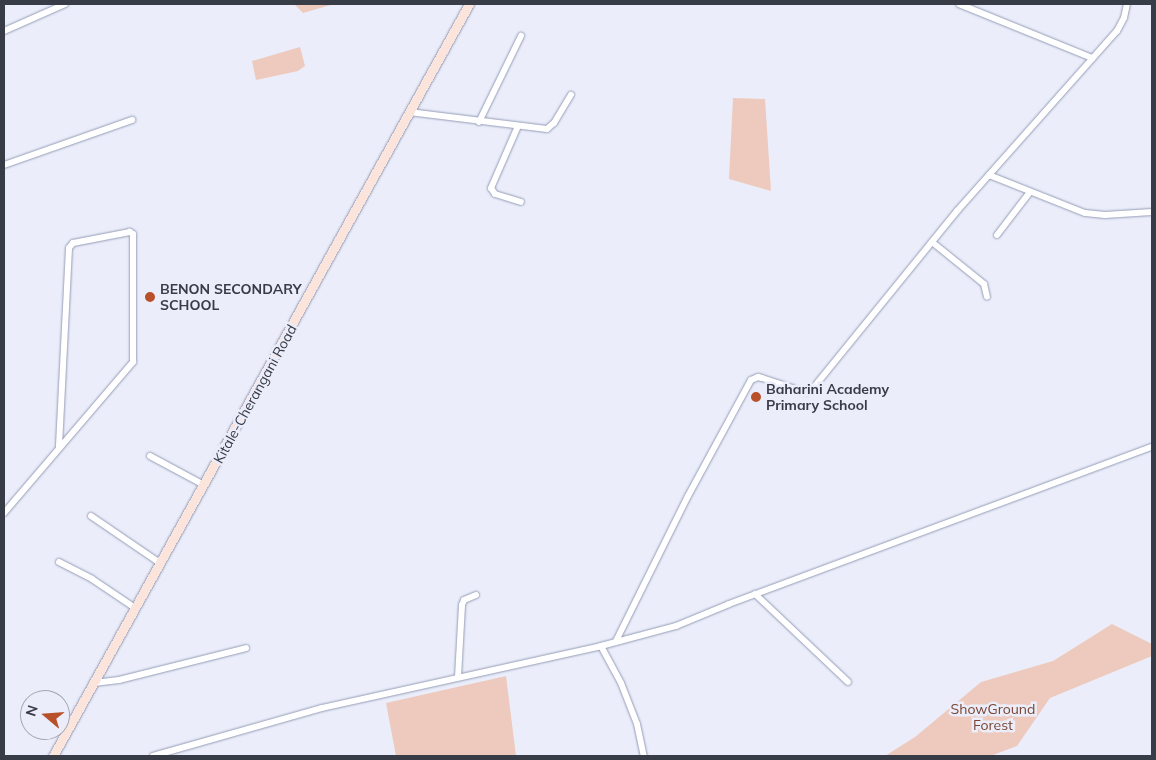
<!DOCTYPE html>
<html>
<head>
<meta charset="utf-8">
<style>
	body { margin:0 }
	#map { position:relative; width:1156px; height:760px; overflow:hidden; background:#ebeefa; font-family:Mulish,sans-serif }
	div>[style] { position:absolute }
	.green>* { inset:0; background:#edcabd }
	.roads { filter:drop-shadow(0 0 1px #959cb7) drop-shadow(0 0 1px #959cb7) }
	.minor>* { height:6px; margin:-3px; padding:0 3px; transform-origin:3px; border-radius:3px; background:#fff }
	.secondary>* { height:9px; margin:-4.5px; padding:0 4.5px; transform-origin:4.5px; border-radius:4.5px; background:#fae4dc }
	.dots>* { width:14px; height:14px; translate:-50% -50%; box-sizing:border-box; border:2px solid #ebeefa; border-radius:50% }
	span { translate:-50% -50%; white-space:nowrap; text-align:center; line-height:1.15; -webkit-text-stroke:5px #ebeefa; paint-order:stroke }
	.poi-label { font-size:14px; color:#383c47; font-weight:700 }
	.left { translate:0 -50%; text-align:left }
	.street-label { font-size:14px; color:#383c47 }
	.park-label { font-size:14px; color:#794430 }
	.frame { position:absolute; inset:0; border:5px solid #383c47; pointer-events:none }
	.north { position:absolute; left:20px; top:690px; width:50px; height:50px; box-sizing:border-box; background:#ebeefa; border:1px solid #a3a7b2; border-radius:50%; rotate:288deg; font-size:14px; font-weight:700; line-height:20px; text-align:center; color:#383c47 }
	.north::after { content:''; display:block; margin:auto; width:18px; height:22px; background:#b85129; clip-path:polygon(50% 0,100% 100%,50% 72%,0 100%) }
</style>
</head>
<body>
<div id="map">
	<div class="green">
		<i style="clip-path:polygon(294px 4px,334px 4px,303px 13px)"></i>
		<i style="clip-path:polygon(300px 47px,305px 66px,298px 71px,256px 80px,252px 61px)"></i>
		<i style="clip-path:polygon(733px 98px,765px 99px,771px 191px,729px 179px)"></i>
		<i style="clip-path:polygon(1112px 624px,1152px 644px,1152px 656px,1050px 698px,1017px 746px,990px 756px,885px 756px,915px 737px,981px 682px,1053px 661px)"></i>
		<i style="clip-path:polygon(506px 676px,516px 756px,396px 756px,386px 703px)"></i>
	</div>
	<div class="roads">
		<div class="minor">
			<i style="left:959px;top:4px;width:144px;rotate:22.1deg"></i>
			<i style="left:4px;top:31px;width:67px;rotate:-23.9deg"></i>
			<i style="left:409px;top:112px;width:139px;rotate:7deg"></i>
			<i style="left:547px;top:129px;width:9px;rotate:-41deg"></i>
			<i style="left:554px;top:123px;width:33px;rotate:-59deg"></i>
			<i style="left:479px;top:122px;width:96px;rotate:-64deg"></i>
			<i style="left:518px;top:126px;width:68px;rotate:113.5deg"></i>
			<i style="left:491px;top:188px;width:7px;rotate:56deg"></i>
			<i style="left:495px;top:194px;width:27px;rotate:17deg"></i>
			<i style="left:4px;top:165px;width:136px;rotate:-19.4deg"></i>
			<i style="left:989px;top:175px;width:103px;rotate:21.6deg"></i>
			<i style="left:1085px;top:213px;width:20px;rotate:6deg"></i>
			<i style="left:1105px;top:215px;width:47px;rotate:-3.7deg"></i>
			<i style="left:997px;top:235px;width:54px;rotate:-52.5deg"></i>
			<i style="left:932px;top:242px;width:67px;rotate:38.9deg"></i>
			<i style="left:984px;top:284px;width:13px;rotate:77deg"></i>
			<i style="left:150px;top:456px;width:61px;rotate:28.2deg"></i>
			<i style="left:4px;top:513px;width:199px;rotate:-49.5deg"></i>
			<i style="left:133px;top:362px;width:128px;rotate:-90deg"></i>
			<i style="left:133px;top:234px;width:4px;rotate:-146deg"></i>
			<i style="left:130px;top:232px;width:58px;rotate:169.1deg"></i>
			<i style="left:73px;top:243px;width:6px;rotate:129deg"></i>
			<i style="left:69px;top:248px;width:200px;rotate:92.9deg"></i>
			<i style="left:91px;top:516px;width:83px;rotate:34.3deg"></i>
			<i style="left:59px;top:562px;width:37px;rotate:27deg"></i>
			<i style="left:92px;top:579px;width:52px;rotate:34deg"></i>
			<i style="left:755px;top:594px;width:128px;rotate:43.4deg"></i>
			<i style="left:616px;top:641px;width:162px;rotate:-63.6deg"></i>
			<i style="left:688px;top:496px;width:132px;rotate:-61.5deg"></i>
			<i style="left:751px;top:380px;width:8px;rotate:-23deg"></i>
			<i style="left:758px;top:377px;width:4px;rotate:14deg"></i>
			<i style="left:762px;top:378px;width:42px;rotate:18deg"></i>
			<i style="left:802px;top:391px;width:5px;rotate:11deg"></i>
			<i style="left:807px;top:392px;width:9px;rotate:-36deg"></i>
			<i style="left:814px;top:387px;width:227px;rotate:-50.9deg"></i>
			<i style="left:957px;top:211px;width:241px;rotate:-48.4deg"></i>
			<i style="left:1117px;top:31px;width:15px;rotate:-62deg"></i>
			<i style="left:1124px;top:18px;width:14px;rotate:-78deg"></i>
			<i style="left:601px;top:646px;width:42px;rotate:61.6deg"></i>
			<i style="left:621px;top:683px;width:44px;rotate:68.7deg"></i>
			<i style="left:637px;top:724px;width:33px;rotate:78deg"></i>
			<i style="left:458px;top:677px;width:72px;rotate:-86.8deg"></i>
			<i style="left:462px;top:605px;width:5px;rotate:-68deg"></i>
			<i style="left:464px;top:600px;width:13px;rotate:-23deg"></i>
			<i style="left:94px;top:683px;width:25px;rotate:-7deg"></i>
			<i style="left:119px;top:680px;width:131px;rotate:-14.1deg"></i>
			<i style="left:153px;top:756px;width:176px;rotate:-15.9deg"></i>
			<i style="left:322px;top:708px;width:286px;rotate:-12.5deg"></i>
			<i style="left:601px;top:646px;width:78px;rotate:-14.9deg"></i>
			<i style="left:676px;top:626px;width:57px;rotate:-22.5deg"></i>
			<i style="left:729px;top:604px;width:451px;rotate:-20.4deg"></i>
		</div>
		<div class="secondary">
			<i style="left:53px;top:756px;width:859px;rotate:-61.05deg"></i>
		</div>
	</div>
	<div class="dots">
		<i style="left:150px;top:297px;background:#b85129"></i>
		<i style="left:756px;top:397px;background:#b85129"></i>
	</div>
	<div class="poi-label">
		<span class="left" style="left:160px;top:297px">BENON SECONDARY<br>SCHOOL</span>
		<span class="left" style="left:766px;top:397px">Baharini Academy<br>Primary School</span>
	</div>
	<div class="street-label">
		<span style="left:255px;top:394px;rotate:-61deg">Kitale-Cherangani Road</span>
	</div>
	<div class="park-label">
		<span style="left:993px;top:717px">ShowGround<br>Forest</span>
	</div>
	<div class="frame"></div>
	<div class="north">N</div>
</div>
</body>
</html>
